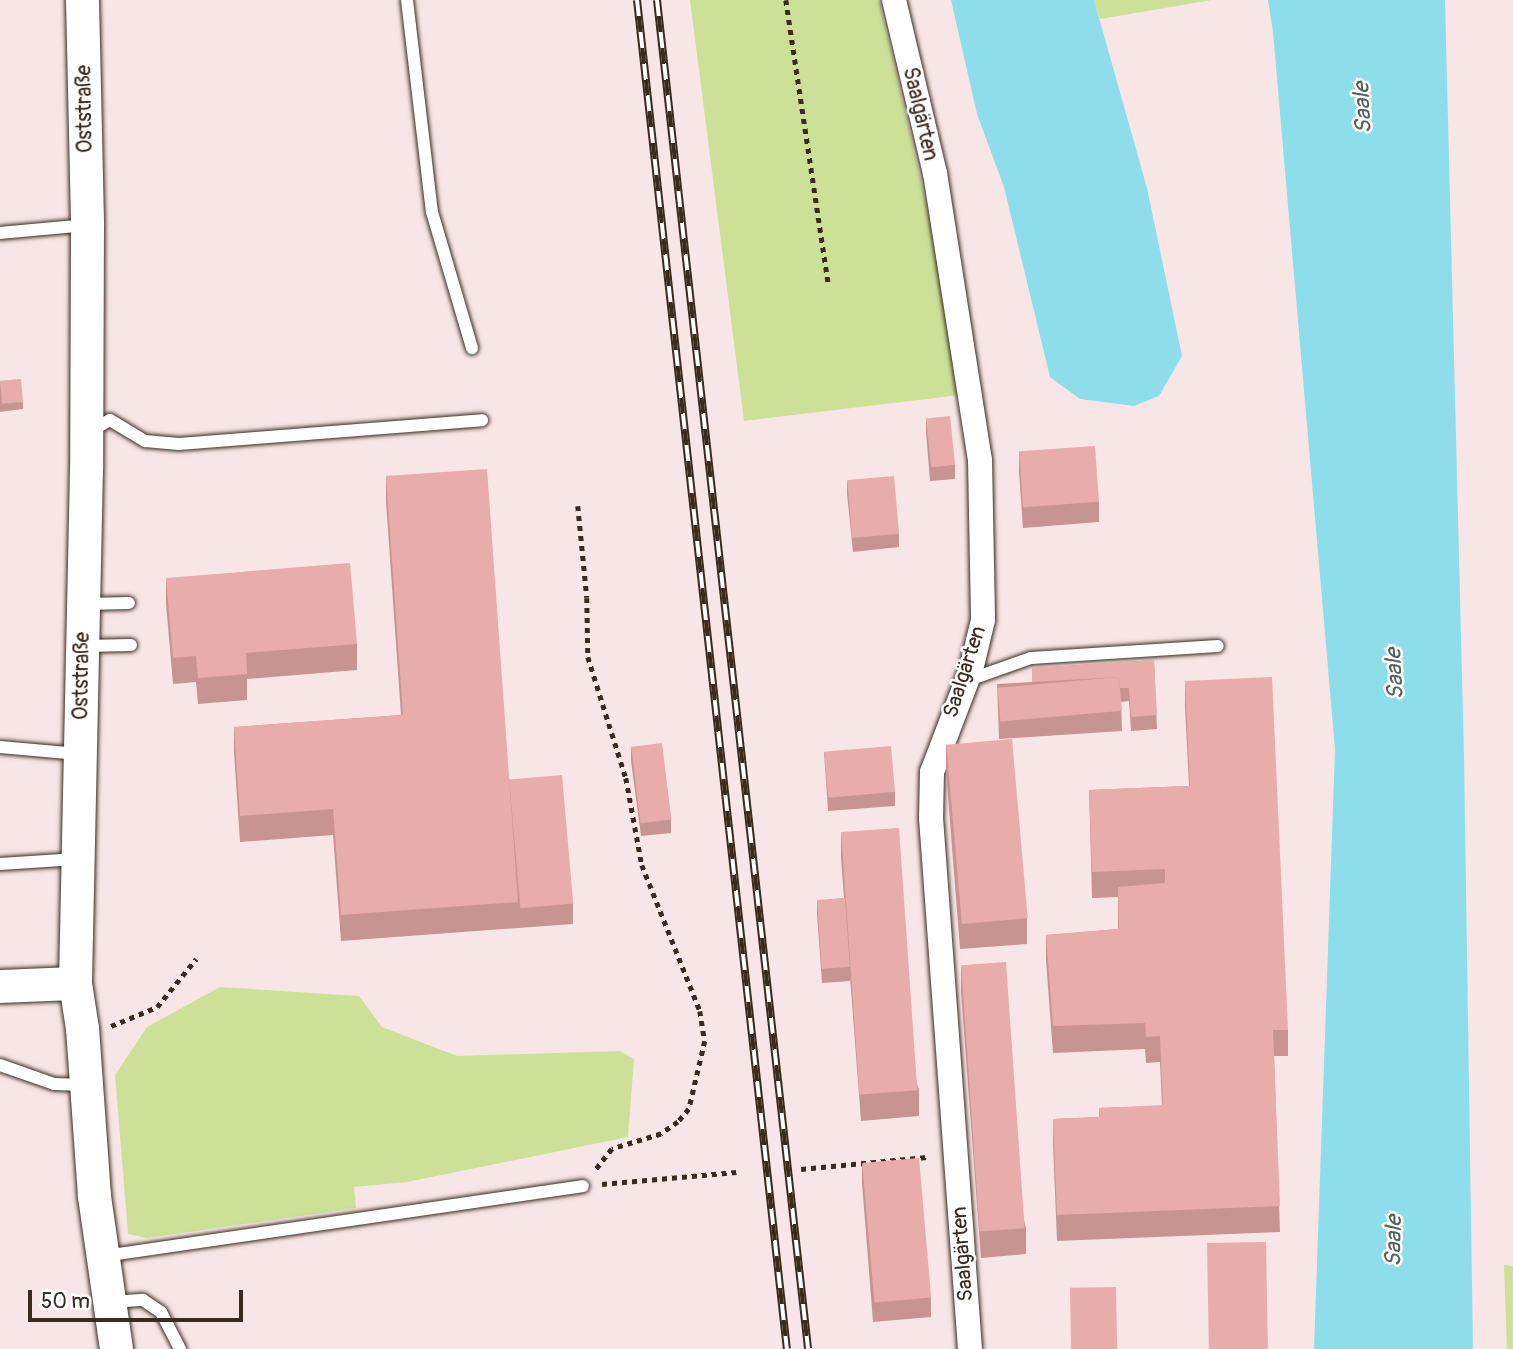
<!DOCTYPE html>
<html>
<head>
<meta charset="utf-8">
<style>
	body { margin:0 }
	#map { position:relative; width:1513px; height:1349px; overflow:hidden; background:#f8e6e6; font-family:Pangolin,sans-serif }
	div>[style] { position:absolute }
	.green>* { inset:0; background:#cce197 }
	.water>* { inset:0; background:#8eddeb }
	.path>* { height:4.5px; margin-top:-2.25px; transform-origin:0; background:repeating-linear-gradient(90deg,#3b2a1e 0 5px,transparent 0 10px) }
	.roads { filter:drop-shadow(0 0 2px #3b2a1e) drop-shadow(0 0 2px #3b2a1e) }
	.lane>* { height:12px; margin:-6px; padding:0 6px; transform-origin:6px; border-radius:6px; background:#fff }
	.street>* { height:24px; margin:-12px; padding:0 12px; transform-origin:12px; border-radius:12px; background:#fff }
	.secondary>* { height:33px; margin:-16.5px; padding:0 16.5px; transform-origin:16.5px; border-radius:16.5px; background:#fff }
	.rail>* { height:8px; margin-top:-4px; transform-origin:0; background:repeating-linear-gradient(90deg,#fff 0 16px,#3b2a1e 0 32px); box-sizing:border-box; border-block:2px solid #3b2a1e }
	.wall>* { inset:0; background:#c89492 }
	.building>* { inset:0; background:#e8acaa; transform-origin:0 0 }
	span { translate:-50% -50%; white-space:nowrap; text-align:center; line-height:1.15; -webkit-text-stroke:5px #fff; paint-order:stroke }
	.street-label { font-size:21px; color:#3b2a1e }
	.water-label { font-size:23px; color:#54605c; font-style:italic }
	.scale { position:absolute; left:28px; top:1290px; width:215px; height:32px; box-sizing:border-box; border:4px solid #3b2a1e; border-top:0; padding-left:9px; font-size:21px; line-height:24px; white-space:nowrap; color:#3b2a1e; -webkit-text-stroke:5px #fff; paint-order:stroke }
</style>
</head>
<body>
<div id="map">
	<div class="green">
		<i style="clip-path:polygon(690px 0,879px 0,935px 241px,960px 395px,744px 421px)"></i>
		<i style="clip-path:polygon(1094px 0,1212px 0,1100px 19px)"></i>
		<i style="clip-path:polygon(220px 987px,359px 996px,382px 1027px,457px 1056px,620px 1051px,634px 1059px,628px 1137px,407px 1182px,354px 1187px,356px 1208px,147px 1238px,128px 1234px,115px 1075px,147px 1027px)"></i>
		<i style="clip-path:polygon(1504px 1265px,1513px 1266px,1513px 1349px,1507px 1349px)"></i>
	</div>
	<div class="water">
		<i style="clip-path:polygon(951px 0,1094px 0,1147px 188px,1182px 356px,1159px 396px,1134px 406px,1080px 399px,1050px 377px,1004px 187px,977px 114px)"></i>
		<i style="clip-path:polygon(1268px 0,1445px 0,1464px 755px,1473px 1349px,1314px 1349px,1335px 749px,1273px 32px)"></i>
	</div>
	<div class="path">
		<i style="left:786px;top:0;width:285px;rotate:81.5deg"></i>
		<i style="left:578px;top:506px;width:92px;rotate:84.4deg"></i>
		<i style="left:587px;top:598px;width:59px;rotate:89deg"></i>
		<i style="left:588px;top:657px;width:127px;rotate:72.6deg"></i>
		<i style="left:626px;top:778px;width:88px;rotate:79.6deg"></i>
		<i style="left:642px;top:865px;width:157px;rotate:68.3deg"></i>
		<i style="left:700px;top:1011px;width:30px;rotate:81deg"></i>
		<i style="left:705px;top:1041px;width:70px;rotate:103.2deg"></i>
		<i style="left:689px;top:1109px;width:17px;rotate:130deg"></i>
		<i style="left:678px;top:1122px;width:21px;rotate:145deg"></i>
		<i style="left:661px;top:1134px;width:51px;rotate:163deg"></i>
		<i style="left:612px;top:1149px;width:28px;rotate:128deg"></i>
		<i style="left:111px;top:1026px;width:50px;rotate:-22.4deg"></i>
		<i style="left:157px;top:1007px;width:62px;rotate:-50.9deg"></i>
		<i style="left:801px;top:1169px;width:129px;rotate:-5.4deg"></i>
		<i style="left:602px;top:1184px;width:135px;rotate:-5.1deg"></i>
	</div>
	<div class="roads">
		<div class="lane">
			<i style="left:407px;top:0;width:213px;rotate:83.3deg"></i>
			<i style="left:432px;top:212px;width:142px;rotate:73.6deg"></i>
			<i style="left:0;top:233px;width:87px;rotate:-5.3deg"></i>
			<i style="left:89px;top:432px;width:24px;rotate:-30deg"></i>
			<i style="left:110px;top:420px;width:41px;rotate:31deg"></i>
			<i style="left:145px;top:441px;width:34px;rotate:5deg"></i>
			<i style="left:179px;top:444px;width:304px;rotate:-4.5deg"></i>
			<i style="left:84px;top:604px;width:45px;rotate:-1.3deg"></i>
			<i style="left:83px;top:646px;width:48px;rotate:-1.2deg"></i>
			<i style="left:966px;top:681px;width:69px;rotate:-19.5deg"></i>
			<i style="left:1031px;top:658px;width:187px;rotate:-3.7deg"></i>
			<i style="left:0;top:747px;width:79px;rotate:5.1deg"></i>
			<i style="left:0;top:864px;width:77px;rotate:-3.7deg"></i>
			<i style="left:0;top:1065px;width:57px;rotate:19.4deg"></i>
			<i style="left:54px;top:1084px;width:30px;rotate:2deg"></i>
			<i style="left:104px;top:1256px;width:484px;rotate:-8.3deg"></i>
			<i style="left:112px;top:1302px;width:31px;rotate:-4deg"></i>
			<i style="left:143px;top:1300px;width:22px;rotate:34deg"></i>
			<i style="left:161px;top:1312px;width:42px;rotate:62.8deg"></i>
		</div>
		<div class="street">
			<i style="left:894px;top:0;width:178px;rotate:76.7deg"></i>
			<i style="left:935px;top:173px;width:291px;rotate:81.1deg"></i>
			<i style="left:980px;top:460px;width:160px;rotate:88.9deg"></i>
			<i style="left:983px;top:620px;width:51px;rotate:103.5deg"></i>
			<i style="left:971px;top:670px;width:109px;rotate:110.9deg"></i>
			<i style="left:932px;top:772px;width:46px;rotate:91.2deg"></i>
			<i style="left:931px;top:818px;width:532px;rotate:85.8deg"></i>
		</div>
		<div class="secondary">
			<i style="left:82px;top:0;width:225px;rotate:88.7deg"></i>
			<i style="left:87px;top:225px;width:244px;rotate:90.2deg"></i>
			<i style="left:86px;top:469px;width:514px;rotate:91.23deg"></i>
			<i style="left:75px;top:983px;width:46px;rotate:81.2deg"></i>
			<i style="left:82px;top:1028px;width:168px;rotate:85.9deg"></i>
			<i style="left:94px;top:1196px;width:155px;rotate:81.8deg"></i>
			<i style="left:0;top:986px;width:75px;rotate:-2.3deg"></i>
		</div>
	</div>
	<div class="rail">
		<i style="left:637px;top:0;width:1357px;rotate:83.66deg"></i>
		<i style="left:657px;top:0;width:1357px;rotate:83.61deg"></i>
	</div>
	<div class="wall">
		<i style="clip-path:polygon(0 381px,23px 402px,23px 409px,0 412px)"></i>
		<i style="clip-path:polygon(926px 418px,955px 465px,955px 479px,930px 481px,926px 432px)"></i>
		<i style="clip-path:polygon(1019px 452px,1099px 502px,1099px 522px,1023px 528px,1019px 472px)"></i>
		<i style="clip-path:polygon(386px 476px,509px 778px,573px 904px,573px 924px,341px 941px,333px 835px,240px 842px,234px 753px,234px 727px,401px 715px,386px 502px)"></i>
		<i style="clip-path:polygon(847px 481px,899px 534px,899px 547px,853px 552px,847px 494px)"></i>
		<i style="clip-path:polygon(166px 578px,357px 644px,357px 670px,247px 679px,247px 700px,198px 704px,196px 682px,173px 684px,166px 604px)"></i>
		<i style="clip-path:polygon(1154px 660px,1157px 729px,1131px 731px,1129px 701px,1121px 702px,1122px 731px,999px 739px,997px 684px,1032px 682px,1032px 668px)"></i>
		<i style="clip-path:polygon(1185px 681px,1288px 1030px,1288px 1056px,1274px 1056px,1280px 1232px,1057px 1241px,1053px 1145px,1053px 1119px,1099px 1117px,1099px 1108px,1162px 1106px,1160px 1062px,1146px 1063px,1145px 1049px,1053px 1053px,1046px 961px,1046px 935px,1118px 929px,1118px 897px,1092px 898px,1089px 790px,1189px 786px,1185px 707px)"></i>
		<i style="clip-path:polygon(946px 744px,1027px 918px,1027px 944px,960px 949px,946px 771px)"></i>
		<i style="clip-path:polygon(631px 747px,671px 819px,671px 833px,641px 836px,631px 761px)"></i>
		<i style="clip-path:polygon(824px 752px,895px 792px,895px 806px,828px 811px)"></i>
		<i style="clip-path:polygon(841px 832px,919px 1090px,919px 1116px,861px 1121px,850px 977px,850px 981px,822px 983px,817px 914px,817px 901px,844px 898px,841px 858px)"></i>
		<i style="clip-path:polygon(961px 966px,1026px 1228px,1026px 1254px,981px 1258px,961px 992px)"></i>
		<i style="clip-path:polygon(862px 1163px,931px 1297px,931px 1317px,873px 1322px,862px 1183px)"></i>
	</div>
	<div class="building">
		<i style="left:21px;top:379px;width:23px;height:21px;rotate:85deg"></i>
		<i style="left:950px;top:416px;width:49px;height:24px;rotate:84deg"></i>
		<i style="left:1095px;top:446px;width:56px;height:76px;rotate:86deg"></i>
		<i style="clip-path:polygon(487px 469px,518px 902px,341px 915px,333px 809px,240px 816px,234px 727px,403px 715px,386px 476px)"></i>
		<i style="left:894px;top:476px;width:58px;height:47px;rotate:85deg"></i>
		<i style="clip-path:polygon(350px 563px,357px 644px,246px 653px,247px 674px,198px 678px,196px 656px,173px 658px,166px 578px)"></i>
		<i style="clip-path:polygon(1154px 660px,1157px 715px,1131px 717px,1129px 688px,1120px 688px,1119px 677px,1032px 682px,1032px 668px)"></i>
		<i style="left:1119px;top:677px;width:34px;height:122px;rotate:85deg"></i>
		<i style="clip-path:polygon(1272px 677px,1288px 1030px,1273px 1030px,1280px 1206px,1057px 1215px,1053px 1119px,1100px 1117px,1099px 1108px,1163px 1105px,1160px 1036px,1146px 1037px,1145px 1023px,1053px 1026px,1046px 935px,1119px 929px,1118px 887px,1165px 883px,1165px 869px,1092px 872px,1089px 790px,1190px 786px,1185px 681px)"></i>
		<i style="left:1012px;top:739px;width:180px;height:66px;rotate:85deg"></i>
		<i style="left:662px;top:743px;width:77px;height:31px;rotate:83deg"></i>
		<i style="left:891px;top:746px;width:46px;height:67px;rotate:85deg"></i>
		<i style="left:562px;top:775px;width:129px;height:53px;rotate:85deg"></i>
		<i style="left:899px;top:828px;width:263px;height:58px;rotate:86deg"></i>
		<i style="left:845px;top:898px;width:69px;height:28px;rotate:86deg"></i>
		<i style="left:1006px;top:962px;width:267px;height:45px;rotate:86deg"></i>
		<i style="left:919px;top:1158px;width:140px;height:57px;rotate:85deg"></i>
		<i style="left:1266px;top:1242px;width:107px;height:59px;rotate:89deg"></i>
		<i style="left:1116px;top:1287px;width:62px;height:46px;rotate:89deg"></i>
	</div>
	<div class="street-label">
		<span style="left:85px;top:109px;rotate:-91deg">Oststraße</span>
		<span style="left:920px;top:114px;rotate:77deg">Saalgärten</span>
		<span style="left:965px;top:672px;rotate:-72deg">Saalgärten</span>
		<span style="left:82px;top:676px;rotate:-89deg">Oststraße</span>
		<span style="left:963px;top:1254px;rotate:-94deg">Saalgärten</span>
	</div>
	<div class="water-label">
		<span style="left:1363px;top:108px;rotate:-93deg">Saale</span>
		<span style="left:1395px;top:674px;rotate:-93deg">Saale</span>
		<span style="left:1394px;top:1241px;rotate:-89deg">Saale</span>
	</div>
	<div class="scale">50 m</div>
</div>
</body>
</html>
